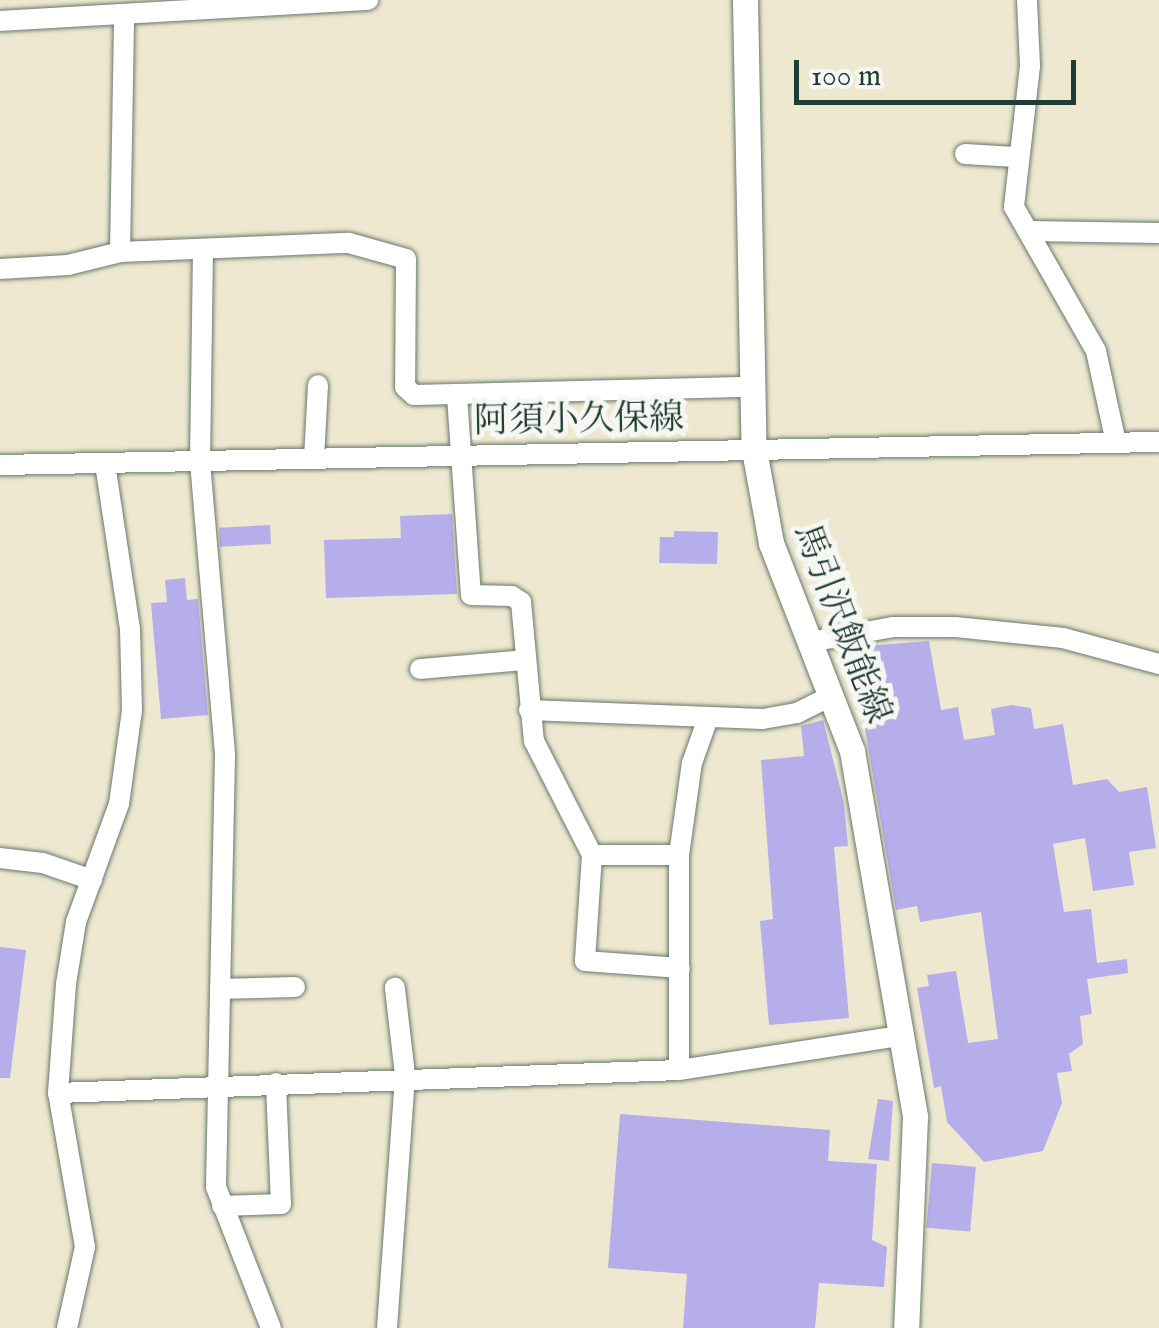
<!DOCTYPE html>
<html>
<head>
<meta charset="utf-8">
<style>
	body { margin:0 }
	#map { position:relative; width:1159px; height:1328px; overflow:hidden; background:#eee8d0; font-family:"IM FELL English","Noto Serif JP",serif }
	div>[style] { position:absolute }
	.building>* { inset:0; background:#b6aeea; transform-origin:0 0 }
	.roads { filter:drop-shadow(0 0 2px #67796b) drop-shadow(0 0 2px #67796b) }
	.minor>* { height:20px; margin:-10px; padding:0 10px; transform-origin:10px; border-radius:10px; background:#fff }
	.major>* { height:25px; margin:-12.5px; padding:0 12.5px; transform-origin:12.5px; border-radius:12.5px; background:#fff }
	span { translate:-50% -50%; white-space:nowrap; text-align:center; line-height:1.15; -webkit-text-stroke:10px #f6f6f2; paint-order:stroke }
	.street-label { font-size:35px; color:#1f3d34 }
	.scale { position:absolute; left:794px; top:60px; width:282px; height:45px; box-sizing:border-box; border:5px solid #1f3d34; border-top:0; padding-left:12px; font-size:30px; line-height:35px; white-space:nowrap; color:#1f3d34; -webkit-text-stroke:8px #f6f6f2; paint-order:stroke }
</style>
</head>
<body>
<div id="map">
	<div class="building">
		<i style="left:518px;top:406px;width:22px;height:46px;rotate:90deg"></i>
		<i style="clip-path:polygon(452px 514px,457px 594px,326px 598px,324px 540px,401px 538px,400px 516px)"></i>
		<i style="left:270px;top:525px;width:19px;height:51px;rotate:87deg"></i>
		<i style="clip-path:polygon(674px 531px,718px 532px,717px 564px,659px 563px,660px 537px,674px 537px)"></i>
		<i style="clip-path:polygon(185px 578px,187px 600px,198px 599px,208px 715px,161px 719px,151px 603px,167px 602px,165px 580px)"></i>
		<i style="clip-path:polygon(929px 641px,941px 710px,958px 707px,964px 740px,995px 735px,991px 709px,1011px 705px,1031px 708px,1034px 729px,1063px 724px,1073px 785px,1107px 779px,1119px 792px,1147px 787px,1156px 848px,1129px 852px,1134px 885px,1093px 891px,1085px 838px,1053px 844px,1064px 912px,1091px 909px,1097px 963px,1127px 959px,1128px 973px,1087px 979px,1092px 1014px,1080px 1016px,1083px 1044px,1069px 1054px,1072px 1071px,1057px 1073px,1062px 1103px,1043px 1151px,984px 1162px,947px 1122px,941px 1086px,934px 1088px,917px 988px,929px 986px,927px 975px,956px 971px,968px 1043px,998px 1039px,981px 912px,920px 922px,917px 906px,896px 910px,858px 688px,873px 686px,867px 646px)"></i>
		<i style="clip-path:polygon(823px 720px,844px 803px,848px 846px,834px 847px,849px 1018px,769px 1025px,760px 921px,773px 919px,761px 760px,804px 756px,801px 726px)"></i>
		<i style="clip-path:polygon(0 947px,26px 950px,10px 1078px,0 1078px)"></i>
		<i style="clip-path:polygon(878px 1099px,893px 1101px,889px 1161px,868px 1159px)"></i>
		<i style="clip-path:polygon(620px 1114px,830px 1130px,828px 1161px,877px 1164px,872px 1240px,887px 1247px,884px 1287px,819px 1283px,815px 1328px,683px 1328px,687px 1274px,608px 1268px)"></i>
		<i style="left:932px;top:1163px;width:44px;height:65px;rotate:5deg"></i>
	</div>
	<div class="roads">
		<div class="minor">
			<i style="left:1027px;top:0;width:66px;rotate:87.4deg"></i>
			<i style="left:1030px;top:66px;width:142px;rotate:96.5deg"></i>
			<i style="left:1014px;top:207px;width:166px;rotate:60.3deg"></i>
			<i style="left:1096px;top:351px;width:94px;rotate:77.7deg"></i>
			<i style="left:0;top:21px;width:369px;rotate:-3.3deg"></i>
			<i style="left:965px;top:154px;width:50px;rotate:3.4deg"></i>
			<i style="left:1028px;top:231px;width:131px;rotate:0.9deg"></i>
			<i style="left:203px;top:249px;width:213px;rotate:90.8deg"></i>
			<i style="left:200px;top:462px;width:295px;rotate:85.1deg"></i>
			<i style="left:225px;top:756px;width:431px;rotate:91.2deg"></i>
			<i style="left:216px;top:1187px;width:151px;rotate:68.7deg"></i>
			<i style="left:120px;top:252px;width:238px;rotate:-89deg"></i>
			<i style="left:0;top:269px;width:68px;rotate:-3.4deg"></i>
			<i style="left:68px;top:265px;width:54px;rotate:-14deg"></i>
			<i style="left:120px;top:252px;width:229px;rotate:-2.3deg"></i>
			<i style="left:349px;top:243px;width:59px;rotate:15.7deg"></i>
			<i style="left:406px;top:259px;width:128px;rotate:90.4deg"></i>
			<i style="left:405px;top:387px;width:12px;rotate:42deg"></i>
			<i style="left:414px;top:395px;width:337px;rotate:-1.4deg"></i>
			<i style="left:457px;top:396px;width:199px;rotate:86deg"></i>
			<i style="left:471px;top:595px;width:41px;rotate:1.4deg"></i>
			<i style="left:512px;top:596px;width:11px;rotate:34deg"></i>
			<i style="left:521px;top:602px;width:140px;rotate:84.7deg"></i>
			<i style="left:534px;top:741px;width:128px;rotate:63deg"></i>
			<i style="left:592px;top:855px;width:106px;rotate:93.8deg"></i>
			<i style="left:585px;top:961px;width:95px;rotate:4.2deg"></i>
			<i style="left:314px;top:459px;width:74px;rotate:-86.9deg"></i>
			<i style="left:0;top:465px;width:1159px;rotate:-1.14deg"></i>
			<i style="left:810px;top:642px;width:84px;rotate:-10.2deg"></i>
			<i style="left:893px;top:627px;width:62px"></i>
			<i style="left:955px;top:627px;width:109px;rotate:5.8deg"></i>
			<i style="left:1063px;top:638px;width:99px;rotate:15.2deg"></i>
			<i style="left:420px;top:669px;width:106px;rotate:-4.9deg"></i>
			<i style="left:529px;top:710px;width:234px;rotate:2.2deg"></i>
			<i style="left:763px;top:719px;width:35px;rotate:-10deg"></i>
			<i style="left:797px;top:713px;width:40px;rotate:-26.6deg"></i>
			<i style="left:592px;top:855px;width:87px"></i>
			<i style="left:0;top:858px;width:43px;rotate:6.6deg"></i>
			<i style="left:43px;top:863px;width:52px;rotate:19.1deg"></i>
			<i style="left:220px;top:989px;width:75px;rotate:-1.5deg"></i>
			<i style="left:679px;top:1070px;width:215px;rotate:-90deg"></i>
			<i style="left:679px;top:855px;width:93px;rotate:-82deg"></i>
			<i style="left:692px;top:763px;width:48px;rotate:-70.4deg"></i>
			<i style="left:58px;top:1093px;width:621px;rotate:-2.12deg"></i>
			<i style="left:679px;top:1070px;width:222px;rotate:-8.8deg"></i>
			<i style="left:222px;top:1206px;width:59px;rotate:-1.9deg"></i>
			<i style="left:281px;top:1204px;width:121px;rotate:-92.4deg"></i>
			<i style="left:67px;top:1328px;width:83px;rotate:-77.5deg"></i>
			<i style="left:85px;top:1247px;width:156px;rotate:-99.9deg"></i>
			<i style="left:58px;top:1093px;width:109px;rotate:-85.8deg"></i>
			<i style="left:66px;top:984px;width:63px;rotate:-80.8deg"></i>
			<i style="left:76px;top:922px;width:126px;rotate:-70deg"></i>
			<i style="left:119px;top:804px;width:95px;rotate:-82.1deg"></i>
			<i style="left:132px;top:710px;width:81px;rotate:-91.4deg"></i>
			<i style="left:130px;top:629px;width:168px;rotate:-98.6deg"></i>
			<i style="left:387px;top:1328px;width:254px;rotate:-85.9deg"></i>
			<i style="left:405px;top:1075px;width:88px;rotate:-96.6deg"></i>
		</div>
		<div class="major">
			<i style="left:745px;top:0;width:450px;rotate:88.9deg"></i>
			<i style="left:754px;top:450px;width:95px;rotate:79.6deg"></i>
			<i style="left:771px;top:543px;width:223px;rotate:68.7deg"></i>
			<i style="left:852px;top:751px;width:371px;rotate:80.2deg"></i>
			<i style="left:915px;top:1117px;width:211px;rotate:92.4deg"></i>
		</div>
	</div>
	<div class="street-label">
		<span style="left:579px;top:421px;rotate:-1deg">阿須小久保線</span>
		<span style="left:841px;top:624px;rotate:69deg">馬引沢飯能線</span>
	</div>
	<div class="scale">100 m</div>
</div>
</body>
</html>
